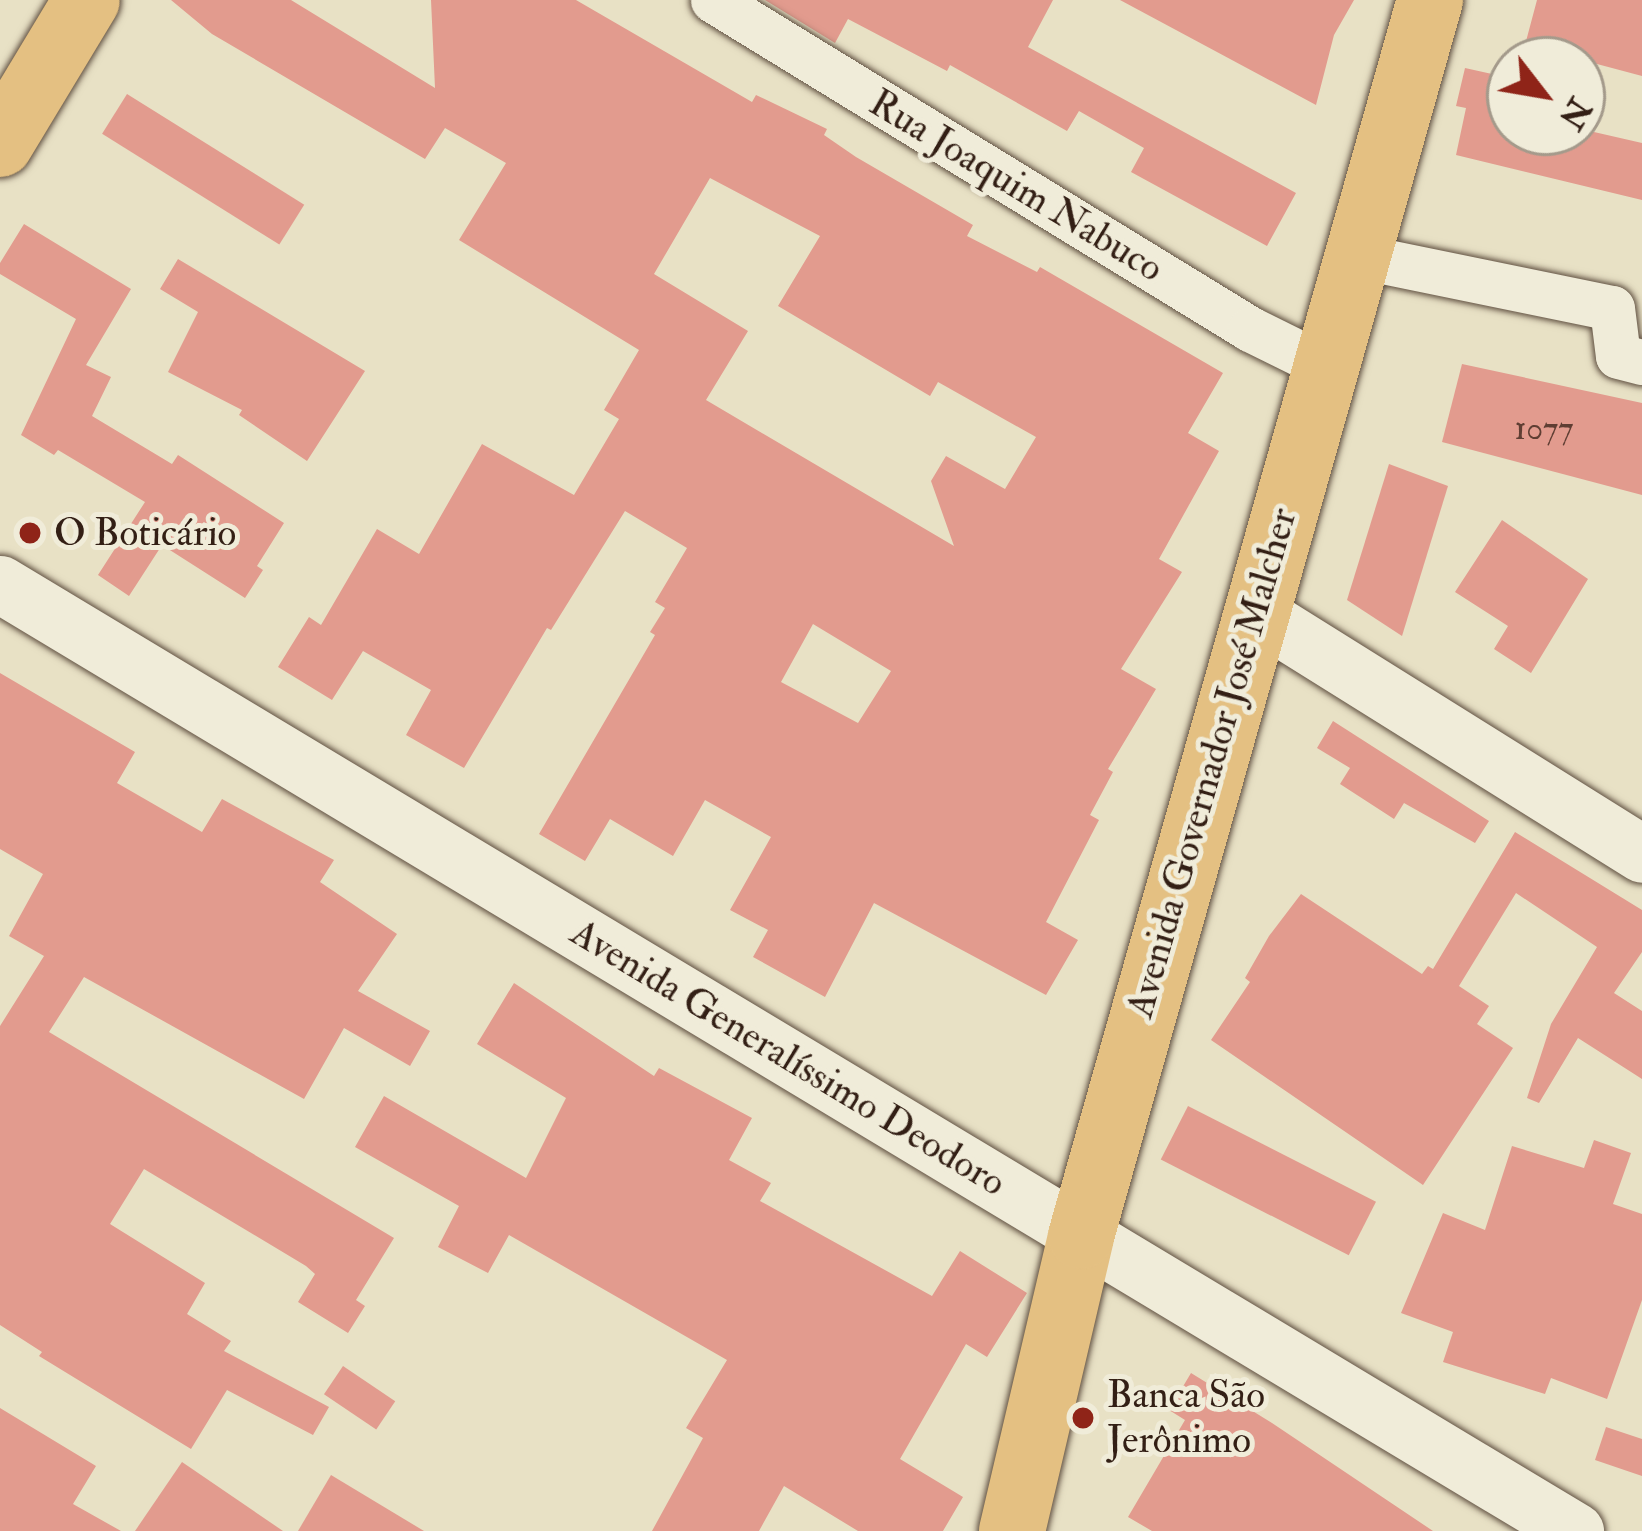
<!DOCTYPE html>
<html>
<head>
<meta charset="utf-8">
<style>
	body { margin:0 }
	#map { position:relative; width:1642px; height:1531px; overflow:hidden; background:#e8e1c5; font-family:"IM FELL Double Pica",serif }
	div>[style] { position:absolute }
	.building>* { inset:0; background:#e29b8e; transform-origin:0 0 }
	.roads { filter:drop-shadow(0 0 3px #605041) drop-shadow(0 0 3px #605041) }
	.minor>* { height:45px; margin:-22.5px; padding:0 22.5px; transform-origin:22.5px; border-radius:22.5px; background:#f0ecd9 }
	.tertiary>* { height:57px; margin:-28.5px; padding:0 28.5px; transform-origin:28.5px; border-radius:28.5px; background:#f0ecd9 }
	.primary>* { height:66px; margin:-33px; padding:0 33px; transform-origin:33px; border-radius:33px; background:#e4c082 }
	.dots>* { width:33px; height:33px; translate:-50% -50%; box-sizing:border-box; border:6px solid #f0ecd9; border-radius:50% }
	span { translate:-50% -50%; white-space:nowrap; text-align:center; line-height:1.15; -webkit-text-stroke:10px #f0ecd9; paint-order:stroke }
	.number-label { font-size:33px; color:#5f3e33 }
	.number-label span { -webkit-text-stroke-width:0 }
	.street-label { font-size:39px; color:#331f15 }
	.poi-label { font-size:39px; color:#331f15 }
	.left { translate:0 -50%; text-align:left }
	.north { position:absolute; left:1486px; top:36px; width:120px; height:120px; box-sizing:border-box; background:#f0ecd9; border:3px solid #a49a8b; border-radius:50%; rotate:121deg; font-size:33px; font-weight:700; line-height:48px; text-align:center; color:#331f15 }
	.north::after { content:''; display:block; margin:auto; width:42px; height:54px; background:#8f2418; clip-path:polygon(50% 0,100% 100%,50% 72%,0 100%) }
</style>
</head>
<body>
<div id="map">
	<div class="building">
		<i style="clip-path:polygon(evenodd,171px 0,291px 0,435px 88px,431px 0,576px 0,752px 102px,756px 95px,827px 129px,824px 135px,856px 157px,973px 225px,967px 236px,1037px 272px,1040px 267px,1223px 373px,1188px 433px,1219px 451px,1159px 559px,1182px 572px,1121px 669px,1156px 689px,1108px 769px,1113px 772px,1090px 815px,1099px 820px,1046px 922px,1078px 940px,1046px 995px,874px 903px,825px 997px,753px 957px,768px 930px,730px 910px,771px 837px,705px 800px,673px 856px,610px 819px,585px 861px,539px 834px,655px 635px,650px 632px,665px 608px,655px 602px,687px 548px,625px 511px,551px 630px,547px 628px,464px 768px,406px 735px,431px 690px,363px 651px,332px 700px,278px 667px,309px 617px,321px 625px,377px 529px,419px 554px,482px 444px,574px 495px,619px 419px,604px 410px,639px 350px,459px 240px,506px 163px,445px 128px,425px 159px,212px 34px,171px 0,710px 178px,820px 236px,778px 306px,930px 396px,938px 382px,1036px 437px,1005px 489px,946px 456px,931px 481px,954px 546px,706px 400px,748px 331px,654px 274px,710px 178px,171px 0,813px 624px,891px 671px,858px 723px,781px 682px,813px 624px)"></i>
		<i style="clip-path:polygon(765px 0,1053px 0,1028px 47px,1296px 193px,1267px 246px,1131px 172px,1144px 148px,1079px 111px,1067px 131px,950px 65px,947px 71px,848px 19px,835px 43px)"></i>
		<i style="clip-path:polygon(1120px 0,1354px 0,1334px 35px,1316px 105px)"></i>
		<i style="clip-path:polygon(1537px 0,1642px 0,1642px 76px,1582px 60px,1521px 60px)"></i>
		<i style="clip-path:polygon(1465px 68px,1510px 78px,1510px 132px,1594px 132px,1642px 143px,1642px 200px,1456px 155px,1466px 108px,1456px 106px)"></i>
		<i style="left:127px;top:94px;width:209px;height:47px;rotate:32deg"></i>
		<i style="clip-path:polygon(24px 224px,131px 289px,86px 365px,111px 377px,92px 416px,172px 464px,178px 455px,284px 523px,257px 566px,263px 570px,245px 598px,162px 545px,129px 596px,98px 575px,145px 502px,58px 450px,54px 455px,21px 435px,76px 319px,0 274px,0 263px)"></i>
		<i style="clip-path:polygon(178px 259px,365px 371px,307px 461px,239px 415px,242px 410px,168px 372px,198px 312px,160px 289px)"></i>
		<i style="clip-path:polygon(1462px 364px,1642px 403px,1642px 495px,1442px 442px)"></i>
		<i style="clip-path:polygon(1389px 464px,1448px 486px,1402px 636px,1347px 600px)"></i>
		<i style="clip-path:polygon(1502px 520px,1588px 579px,1531px 673px,1494px 649px,1508px 626px,1455px 592px)"></i>
		<i style="clip-path:polygon(0 673px,135px 752px,117px 783px,202px 832px,222px 799px,334px 860px,320px 882px,397px 934px,358px 991px,430px 1031px,410px 1066px,344px 1028px,304px 1099px,84px 977px,49px 1032px,394px 1238px,356px 1300px,365px 1306px,348px 1333px,298px 1302px,315px 1274px,306px 1266px,144px 1169px,110px 1224px,205px 1283px,187px 1314px,231px 1341px,224px 1351px,329px 1407px,313px 1435px,227px 1390px,191px 1449px,39px 1356px,42px 1352px,0 1325px,0 1026px,44px 956px,9px 936px,43px 874px,0 849px)"></i>
		<i style="clip-path:polygon(1333px 721px,1489px 821px,1475px 843px,1404px 803px,1394px 819px,1340px 784px,1350px 768px,1317px 748px)"></i>
		<i style="clip-path:polygon(1515px 832px,1642px 910px,1642px 952px,1614px 993px,1642px 1011px,1642px 1079px,1578px 1038px,1539px 1103px,1527px 1098px,1551px 1024px,1597px 947px,1516px 893px,1459px 986px,1489px 1006px,1477px 1024px,1513px 1048px,1423px 1185px,1211px 1040px,1250px 982px,1245px 978px,1269px 936px,1301px 894px,1422px 974px,1428px 966px,1433px 969px)"></i>
		<i style="clip-path:polygon(514px 983px,654px 1076px,659px 1068px,752px 1118px,729px 1160px,771px 1183px,760px 1201px,932px 1296px,960px 1251px,1027px 1293px,987px 1357px,966px 1344px,900px 1459px,963px 1497px,943px 1531px,858px 1531px,784px 1486px,759px 1531px,652px 1531px,703px 1438px,686px 1428px,727px 1360px,509px 1235px,488px 1273px,438px 1247px,459px 1206px,355px 1147px,384px 1096px,526px 1178px,566px 1098px,477px 1044px)"></i>
		<i style="left:1188px;top:1106px;width:211px;height:60px;rotate:27deg"></i>
		<i style="clip-path:polygon(1594px 1140px,1631px 1153px,1613px 1204px,1642px 1214px,1642px 1300px,1607px 1399px,1551px 1378px,1545px 1394px,1443px 1362px,1453px 1332px,1401px 1313px,1443px 1213px,1485px 1230px,1512px 1146px,1584px 1168px)"></i>
		<i style="left:343px;top:1366px;width:63px;height:34px;rotate:34deg"></i>
		<i style="clip-path:polygon(1191px 1373px,1272px 1423px,1433px 1531px,1152px 1531px,1128px 1517px,1185px 1420px,1169px 1410px)"></i>
		<i style="clip-path:polygon(0 1408px,96px 1466px,73px 1504px,121px 1531px,0 1531px)"></i>
		<i style="clip-path:polygon(1606px 1427px,1642px 1439px,1642px 1476px,1595px 1460px)"></i>
		<i style="clip-path:polygon(182px 1462px,283px 1531px,135px 1531px)"></i>
		<i style="clip-path:polygon(331px 1475px,424px 1531px,298px 1531px)"></i>
	</div>
	<div class="roads">
		<div class="minor">
			<i style="left:713px;top:0;width:630px;rotate:31.49deg"></i>
			<i style="left:1250px;top:329px;width:81px;rotate:26.3deg"></i>
			<i style="left:1358px;top:256px;width:259px;rotate:11.6deg"></i>
			<i style="left:1612px;top:308px;width:48px;rotate:82.9deg"></i>
			<i style="left:1618px;top:356px;width:25px;rotate:14deg"></i>
		</div>
		<div class="tertiary">
			<i style="left:0;top:584px;width:1838px;rotate:31.02deg"></i>
			<i style="left:1255px;top:612px;width:456px;rotate:32deg"></i>
		</div>
		<div class="primary">
			<i style="left:0;top:144px;width:168px;rotate:-58.9deg"></i>
			<i style="left:1012px;top:1531px;width:303px;rotate:-76.8deg"></i>
			<i style="left:1081px;top:1236px;width:1284px;rotate:-74.23deg"></i>
		</div>
	</div>
	<div class="dots">
		<i style="left:30px;top:533px;background:#8f2418"></i>
		<i style="left:1083px;top:1418px;background:#8f2418"></i>
	</div>
	<div class="number-label">
		<span style="left:1544px;top:429px">1077</span>
	</div>
	<div class="street-label">
		<span style="left:1016px;top:186px;rotate:31deg">Rua Joaquim Nabuco</span>
		<span style="left:1212px;top:763px;rotate:-74deg">Avenida Governador José Malcher</span>
		<span style="left:788px;top:1058px;rotate:31deg">Avenida Generalíssimo Deodoro</span>
	</div>
	<div class="poi-label">
		<span class="left" style="left:54px;top:533px">O Boticário</span>
		<span class="left" style="left:1107px;top:1418px">Banca São<br>Jerônimo</span>
	</div>
	<div class="north">N</div>
</div>
</body>
</html>
